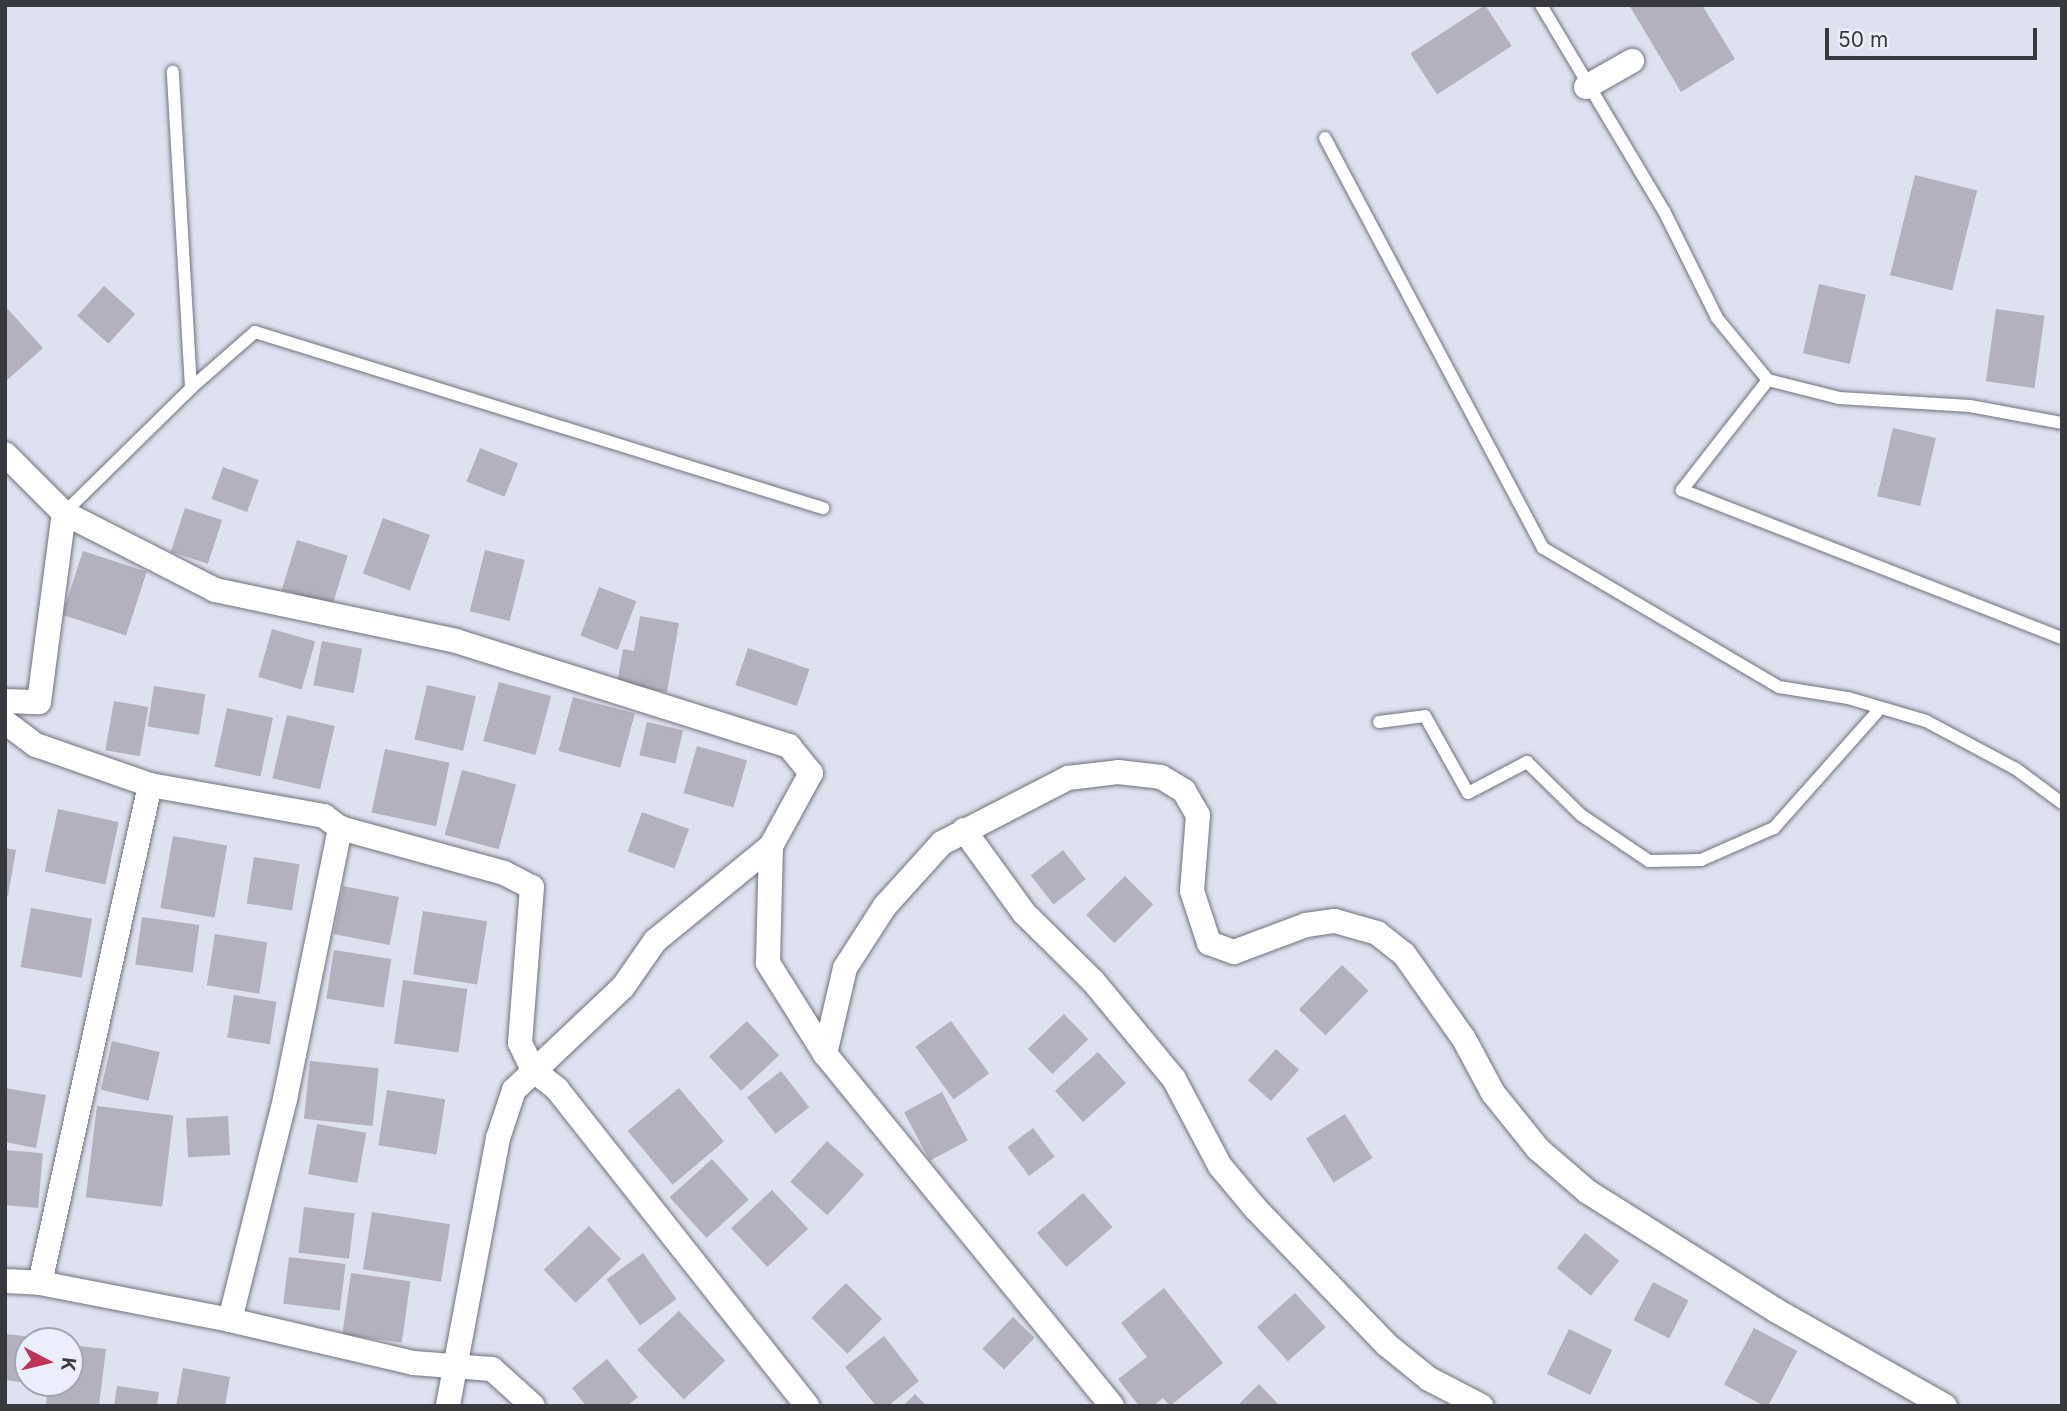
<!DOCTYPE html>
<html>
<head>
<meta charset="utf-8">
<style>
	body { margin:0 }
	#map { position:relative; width:2067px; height:1411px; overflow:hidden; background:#dee1ef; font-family:Inter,sans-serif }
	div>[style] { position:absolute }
	.building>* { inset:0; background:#b4b1be; transform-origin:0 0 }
	.roads { filter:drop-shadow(0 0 2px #6f727e) drop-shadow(0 0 2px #6f727e) }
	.lane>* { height:12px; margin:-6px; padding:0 6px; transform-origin:6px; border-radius:6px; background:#fff }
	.street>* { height:24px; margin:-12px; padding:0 12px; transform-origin:12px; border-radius:12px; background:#fff }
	span { translate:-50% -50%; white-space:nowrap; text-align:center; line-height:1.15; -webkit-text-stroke:6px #ebeefc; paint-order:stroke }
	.frame { position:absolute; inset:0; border:7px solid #38393f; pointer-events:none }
	.north { position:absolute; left:14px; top:1327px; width:70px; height:70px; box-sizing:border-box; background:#ebeefc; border:2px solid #a3a6b0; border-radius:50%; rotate:97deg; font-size:19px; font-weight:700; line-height:28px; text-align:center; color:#38393f }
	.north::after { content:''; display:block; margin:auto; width:24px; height:32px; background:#c13153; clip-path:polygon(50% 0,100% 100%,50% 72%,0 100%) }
	.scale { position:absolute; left:1825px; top:28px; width:212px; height:32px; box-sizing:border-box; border:4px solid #38393f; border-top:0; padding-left:9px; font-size:21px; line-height:24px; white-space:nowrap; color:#38393f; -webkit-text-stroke:5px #ebeefc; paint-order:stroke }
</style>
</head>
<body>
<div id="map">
	<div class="building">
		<i style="left:1485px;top:5px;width:49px;height:89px;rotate:57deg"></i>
		<i style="clip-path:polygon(1629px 5px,1702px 5px,1735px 59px,1681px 92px)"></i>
		<i style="left:1915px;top:175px;width:64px;height:103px;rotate:14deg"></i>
		<i style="left:1819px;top:284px;width:48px;height:71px;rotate:13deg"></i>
		<i style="left:104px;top:286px;width:42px;height:40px;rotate:42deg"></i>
		<i style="clip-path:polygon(5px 306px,43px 348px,5px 382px)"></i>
		<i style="left:1996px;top:309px;width:49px;height:73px;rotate:8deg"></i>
		<i style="left:1893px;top:428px;width:44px;height:70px;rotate:13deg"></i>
		<i style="left:480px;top:448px;width:41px;height:36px;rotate:22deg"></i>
		<i style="left:223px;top:467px;width:38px;height:34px;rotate:20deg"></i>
		<i style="left:185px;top:508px;width:39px;height:46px;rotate:18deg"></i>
		<i style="left:383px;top:518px;width:50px;height:59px;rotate:20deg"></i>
		<i style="left:297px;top:540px;width:53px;height:52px;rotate:17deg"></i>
		<i style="left:485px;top:550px;width:41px;height:63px;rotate:14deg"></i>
		<i style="left:83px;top:551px;width:67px;height:67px;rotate:18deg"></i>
		<i style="left:599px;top:587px;width:40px;height:52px;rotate:21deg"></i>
		<i style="clip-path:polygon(640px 616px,679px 623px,667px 692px,617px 684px,623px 649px,634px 651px)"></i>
		<i style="left:272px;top:629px;width:45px;height:50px;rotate:16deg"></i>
		<i style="left:322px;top:641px;width:41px;height:45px;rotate:11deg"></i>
		<i style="left:748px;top:648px;width:65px;height:39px;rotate:19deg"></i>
		<i style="left:499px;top:682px;width:54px;height:61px;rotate:15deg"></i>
		<i style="left:427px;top:685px;width:50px;height:56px;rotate:13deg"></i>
		<i style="left:154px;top:686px;width:52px;height:41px;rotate:9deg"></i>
		<i style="left:573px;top:697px;width:64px;height:56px;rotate:15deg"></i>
		<i style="left:114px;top:701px;width:35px;height:50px;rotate:10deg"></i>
		<i style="left:227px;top:708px;width:47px;height:60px;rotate:12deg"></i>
		<i style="left:287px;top:715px;width:49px;height:65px;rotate:13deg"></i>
		<i style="left:647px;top:722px;width:37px;height:34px;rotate:13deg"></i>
		<i style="left:697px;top:746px;width:52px;height:49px;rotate:16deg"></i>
		<i style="left:385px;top:749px;width:66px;height:65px;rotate:12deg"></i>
		<i style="left:462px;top:770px;width:56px;height:67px;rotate:15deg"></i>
		<i style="left:58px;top:809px;width:62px;height:64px;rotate:12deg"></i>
		<i style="left:642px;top:812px;width:50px;height:42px;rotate:20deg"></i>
		<i style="left:173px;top:836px;width:55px;height:73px;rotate:10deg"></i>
		<i style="clip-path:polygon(5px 848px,16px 850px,8px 896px,5px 895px)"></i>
		<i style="left:1063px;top:850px;width:37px;height:41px;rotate:52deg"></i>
		<i style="left:254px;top:857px;width:46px;height:47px;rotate:9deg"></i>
		<i style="left:1125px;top:876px;width:40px;height:55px;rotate:45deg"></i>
		<i style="left:343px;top:886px;width:57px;height:49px;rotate:11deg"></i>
		<i style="left:31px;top:908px;width:62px;height:60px;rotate:10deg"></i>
		<i style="left:423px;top:911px;width:65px;height:64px;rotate:9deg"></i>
		<i style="left:142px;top:917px;width:58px;height:48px;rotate:8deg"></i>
		<i style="left:215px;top:934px;width:53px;height:52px;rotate:9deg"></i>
		<i style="left:334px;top:950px;width:58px;height:49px;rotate:9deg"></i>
		<i style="left:1342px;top:965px;width:37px;height:62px;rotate:44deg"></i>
		<i style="left:403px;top:980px;width:65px;height:64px;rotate:8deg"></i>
		<i style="left:234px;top:995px;width:43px;height:43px;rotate:9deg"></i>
		<i style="left:1064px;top:1014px;width:35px;height:50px;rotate:46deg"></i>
		<i style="left:747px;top:1021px;width:47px;height:52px;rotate:47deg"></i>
		<i style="left:951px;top:1021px;width:65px;height:44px;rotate:54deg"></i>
		<i style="left:112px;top:1041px;width:49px;height:50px;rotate:13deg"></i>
		<i style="left:1276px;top:1049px;width:31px;height:42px;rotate:42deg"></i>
		<i style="left:1098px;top:1052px;width:42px;height:58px;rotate:48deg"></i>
		<i style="left:310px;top:1061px;width:69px;height:58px;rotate:6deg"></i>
		<i style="left:781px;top:1071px;width:46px;height:43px;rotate:52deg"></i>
		<i style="clip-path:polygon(5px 1088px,46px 1095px,36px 1148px,5px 1142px)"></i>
		<i style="left:679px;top:1088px;width:70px;height:67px;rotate:50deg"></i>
		<i style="left:387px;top:1090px;width:59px;height:56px;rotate:9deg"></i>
		<i style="left:942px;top:1092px;width:55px;height:43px;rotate:62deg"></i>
		<i style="left:97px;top:1106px;width:77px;height:92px;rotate:7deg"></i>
		<i style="left:1345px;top:1114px;width:52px;height:46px;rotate:58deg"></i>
		<i style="left:228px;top:1116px;width:39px;height:42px;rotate:87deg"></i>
		<i style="left:317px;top:1124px;width:50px;height:51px;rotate:10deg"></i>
		<i style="left:1033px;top:1128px;width:36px;height:32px;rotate:53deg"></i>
		<i style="left:827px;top:1141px;width:50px;height:55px;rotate:42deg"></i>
		<i style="left:5px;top:1150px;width:38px;height:55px;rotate:5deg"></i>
		<i style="left:712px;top:1159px;width:55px;height:57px;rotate:48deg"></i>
		<i style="left:772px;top:1190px;width:53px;height:56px;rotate:47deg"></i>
		<i style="left:1083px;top:1193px;width:45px;height:61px;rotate:49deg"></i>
		<i style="left:304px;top:1207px;width:51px;height:46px;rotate:7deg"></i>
		<i style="left:372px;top:1212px;width:79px;height:58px;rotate:9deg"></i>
		<i style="left:589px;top:1226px;width:46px;height:63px;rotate:46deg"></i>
		<i style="left:1585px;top:1233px;width:44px;height:45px;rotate:39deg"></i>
		<i style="left:643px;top:1253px;width:57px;height:45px;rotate:54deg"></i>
		<i style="left:289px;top:1257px;width:57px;height:47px;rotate:7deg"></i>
		<i style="left:351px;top:1273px;width:60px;height:62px;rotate:8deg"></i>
		<i style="left:1653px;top:1282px;width:40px;height:43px;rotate:27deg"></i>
		<i style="left:846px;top:1283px;width:51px;height:49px;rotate:45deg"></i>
		<i style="clip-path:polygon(1164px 1288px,1223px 1363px,1170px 1406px,1163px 1398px,1153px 1406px,1139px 1406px,1118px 1379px,1147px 1357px,1121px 1323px)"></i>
		<i style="left:1295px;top:1293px;width:46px;height:51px;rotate:48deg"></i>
		<i style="left:679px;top:1311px;width:68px;height:57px;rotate:47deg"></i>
		<i style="left:1013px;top:1317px;width:30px;height:44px;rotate:44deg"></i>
		<i style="left:1754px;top:1328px;width:49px;height:64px;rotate:28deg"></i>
		<i style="left:1569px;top:1329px;width:48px;height:50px;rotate:26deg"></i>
		<i style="clip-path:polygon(5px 1334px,33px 1337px,28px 1341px,27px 1383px,5px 1380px)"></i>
		<i style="clip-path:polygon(884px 1336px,919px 1381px,888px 1406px,876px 1406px,845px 1367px)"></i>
		<i style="clip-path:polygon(70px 1345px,106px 1349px,99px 1406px,46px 1406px,48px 1383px,70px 1383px)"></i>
		<i style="clip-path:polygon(607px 1359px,638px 1397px,627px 1406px,586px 1406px,572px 1388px)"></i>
		<i style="clip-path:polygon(183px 1368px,230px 1377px,225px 1406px,176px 1406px)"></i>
		<i style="clip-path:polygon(1259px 1384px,1280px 1406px,1237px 1406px)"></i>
		<i style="clip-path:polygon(117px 1386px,159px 1392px,157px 1406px,114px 1406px)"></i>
		<i style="clip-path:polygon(915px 1394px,927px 1406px,903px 1406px)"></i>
	</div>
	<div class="roads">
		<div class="lane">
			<i style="left:1541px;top:5px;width:240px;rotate:59.2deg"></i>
			<i style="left:1664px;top:211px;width:119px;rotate:63.6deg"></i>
			<i style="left:1717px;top:318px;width:80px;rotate:50.6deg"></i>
			<i style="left:1768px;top:380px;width:73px;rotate:14.2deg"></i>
			<i style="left:1839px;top:398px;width:131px;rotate:3.5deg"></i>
			<i style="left:1970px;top:406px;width:94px;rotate:10.5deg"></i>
			<i style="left:1325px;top:138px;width:464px;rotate:62deg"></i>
			<i style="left:1543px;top:548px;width:274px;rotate:30.5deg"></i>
			<i style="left:1779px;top:687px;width:70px;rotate:9.1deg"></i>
			<i style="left:1848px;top:698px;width:81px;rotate:16.4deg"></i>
			<i style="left:1926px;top:721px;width:102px;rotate:28.1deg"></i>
			<i style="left:2016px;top:769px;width:57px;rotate:36.5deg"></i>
			<i style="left:1768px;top:380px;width:140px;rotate:128deg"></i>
			<i style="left:1682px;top:490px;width:408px;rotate:21.3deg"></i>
			<i style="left:191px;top:388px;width:85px;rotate:-41.2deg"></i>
			<i style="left:255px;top:332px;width:595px;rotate:17.22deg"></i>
			<i style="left:64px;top:513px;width:178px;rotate:-44.5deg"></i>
			<i style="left:191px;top:388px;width:317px;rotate:-93.3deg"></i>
			<i style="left:1379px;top:722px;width:46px;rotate:-7.4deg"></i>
			<i style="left:1425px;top:716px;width:88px;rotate:60.8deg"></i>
			<i style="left:1468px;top:793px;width:67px;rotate:-27.7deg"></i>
			<i style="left:1527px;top:762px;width:76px;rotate:44.5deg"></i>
			<i style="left:1581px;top:815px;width:82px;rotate:34.1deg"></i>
			<i style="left:1649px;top:861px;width:52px;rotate:-1.1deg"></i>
			<i style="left:1701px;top:860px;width:80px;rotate:-23.7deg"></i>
			<i style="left:1774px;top:828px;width:157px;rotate:-48.4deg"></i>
		</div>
		<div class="street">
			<i style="left:1586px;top:87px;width:53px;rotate:-29.5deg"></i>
			<i style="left:5px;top:454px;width:83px;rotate:45deg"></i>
			<i style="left:5px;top:701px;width:34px;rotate:2deg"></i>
			<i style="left:39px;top:702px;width:191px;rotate:-82.5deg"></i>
			<i style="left:64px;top:513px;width:169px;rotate:27deg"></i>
			<i style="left:215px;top:590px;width:246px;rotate:11.9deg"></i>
			<i style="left:456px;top:641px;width:349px;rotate:17.5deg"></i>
			<i style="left:789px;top:746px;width:35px;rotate:51deg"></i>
			<i style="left:811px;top:773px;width:83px;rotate:118.7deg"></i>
			<i style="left:771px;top:846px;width:150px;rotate:140.7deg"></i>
			<i style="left:655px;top:941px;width:56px;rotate:124.8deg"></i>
			<i style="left:623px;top:987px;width:150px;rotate:136.6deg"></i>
			<i style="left:514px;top:1090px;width:51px;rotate:108.4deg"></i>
			<i style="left:498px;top:1138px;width:273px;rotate:100.6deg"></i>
			<i style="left:5px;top:722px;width:39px;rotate:37deg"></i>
			<i style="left:36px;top:745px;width:121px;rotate:19.3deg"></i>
			<i style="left:150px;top:785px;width:177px;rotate:10.1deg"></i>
			<i style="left:324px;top:816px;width:20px;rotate:37deg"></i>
			<i style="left:340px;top:828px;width:170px;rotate:15.3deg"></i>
			<i style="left:504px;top:873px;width:31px;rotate:27deg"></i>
			<i style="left:532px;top:887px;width:156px;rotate:94.4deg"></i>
			<i style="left:520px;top:1043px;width:30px;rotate:64deg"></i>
			<i style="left:533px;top:1070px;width:31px;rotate:38deg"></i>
			<i style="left:557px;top:1089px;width:404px;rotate:51.7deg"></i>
			<i style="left:964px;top:830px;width:102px;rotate:54.1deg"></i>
			<i style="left:1024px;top:913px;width:97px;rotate:44.6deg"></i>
			<i style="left:1093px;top:981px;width:127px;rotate:50.4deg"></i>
			<i style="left:1174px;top:1079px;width:98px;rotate:62.1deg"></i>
			<i style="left:1220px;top:1166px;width:56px;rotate:50.1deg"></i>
			<i style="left:1256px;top:1209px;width:189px;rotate:46.1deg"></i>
			<i style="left:1387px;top:1345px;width:54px;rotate:39deg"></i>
			<i style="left:1429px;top:1379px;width:59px;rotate:27.4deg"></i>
			<i style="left:771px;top:846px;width:117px;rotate:91.5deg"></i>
			<i style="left:768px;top:963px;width:107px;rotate:57.9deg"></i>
			<i style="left:825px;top:1054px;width:454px;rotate:50.8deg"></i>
			<i style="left:825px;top:1054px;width:88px;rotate:-76.9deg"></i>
			<i style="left:845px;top:968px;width:74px;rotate:-57.2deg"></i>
			<i style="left:885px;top:906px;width:85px;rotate:-47.9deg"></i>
			<i style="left:942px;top:843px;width:142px;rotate:-27.3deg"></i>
			<i style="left:1068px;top:778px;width:50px;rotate:-6.8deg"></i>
			<i style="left:1118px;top:772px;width:43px;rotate:6.6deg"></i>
			<i style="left:1161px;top:777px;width:27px;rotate:31deg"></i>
			<i style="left:1184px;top:791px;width:28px;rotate:60deg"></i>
			<i style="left:1198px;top:815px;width:76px;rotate:94.5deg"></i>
			<i style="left:1192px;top:891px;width:55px;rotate:71.9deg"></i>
			<i style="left:1209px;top:943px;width:27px;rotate:20deg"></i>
			<i style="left:1234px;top:952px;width:77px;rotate:-20.6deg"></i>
			<i style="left:1306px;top:925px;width:29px;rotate:-8deg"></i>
			<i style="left:1335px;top:921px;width:44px;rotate:15.9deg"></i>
			<i style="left:1377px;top:933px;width:34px;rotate:38deg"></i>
			<i style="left:1404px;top:954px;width:104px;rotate:54.8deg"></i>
			<i style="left:1464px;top:1039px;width:61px;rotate:61.8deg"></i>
			<i style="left:1493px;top:1093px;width:72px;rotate:51.2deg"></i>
			<i style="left:1538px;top:1149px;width:66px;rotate:40.7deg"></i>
			<i style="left:1588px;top:1192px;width:223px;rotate:32.2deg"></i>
			<i style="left:1777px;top:1311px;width:193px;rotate:29.5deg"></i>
			<i style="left:5px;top:1281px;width:35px;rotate:3deg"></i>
			<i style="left:40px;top:1283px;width:194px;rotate:11deg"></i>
			<i style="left:230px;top:1320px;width:188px;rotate:13.2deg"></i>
			<i style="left:413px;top:1363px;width:79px;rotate:4.3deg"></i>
			<i style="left:492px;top:1369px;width:55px;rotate:42.1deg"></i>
			<i style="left:40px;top:1283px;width:510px;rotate:-77.54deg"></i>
			<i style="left:230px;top:1320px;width:228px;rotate:-76deg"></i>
			<i style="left:285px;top:1099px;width:277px;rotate:-78.5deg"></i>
		</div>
	</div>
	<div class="frame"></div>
	<div class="north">K</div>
	<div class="scale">50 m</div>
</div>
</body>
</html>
